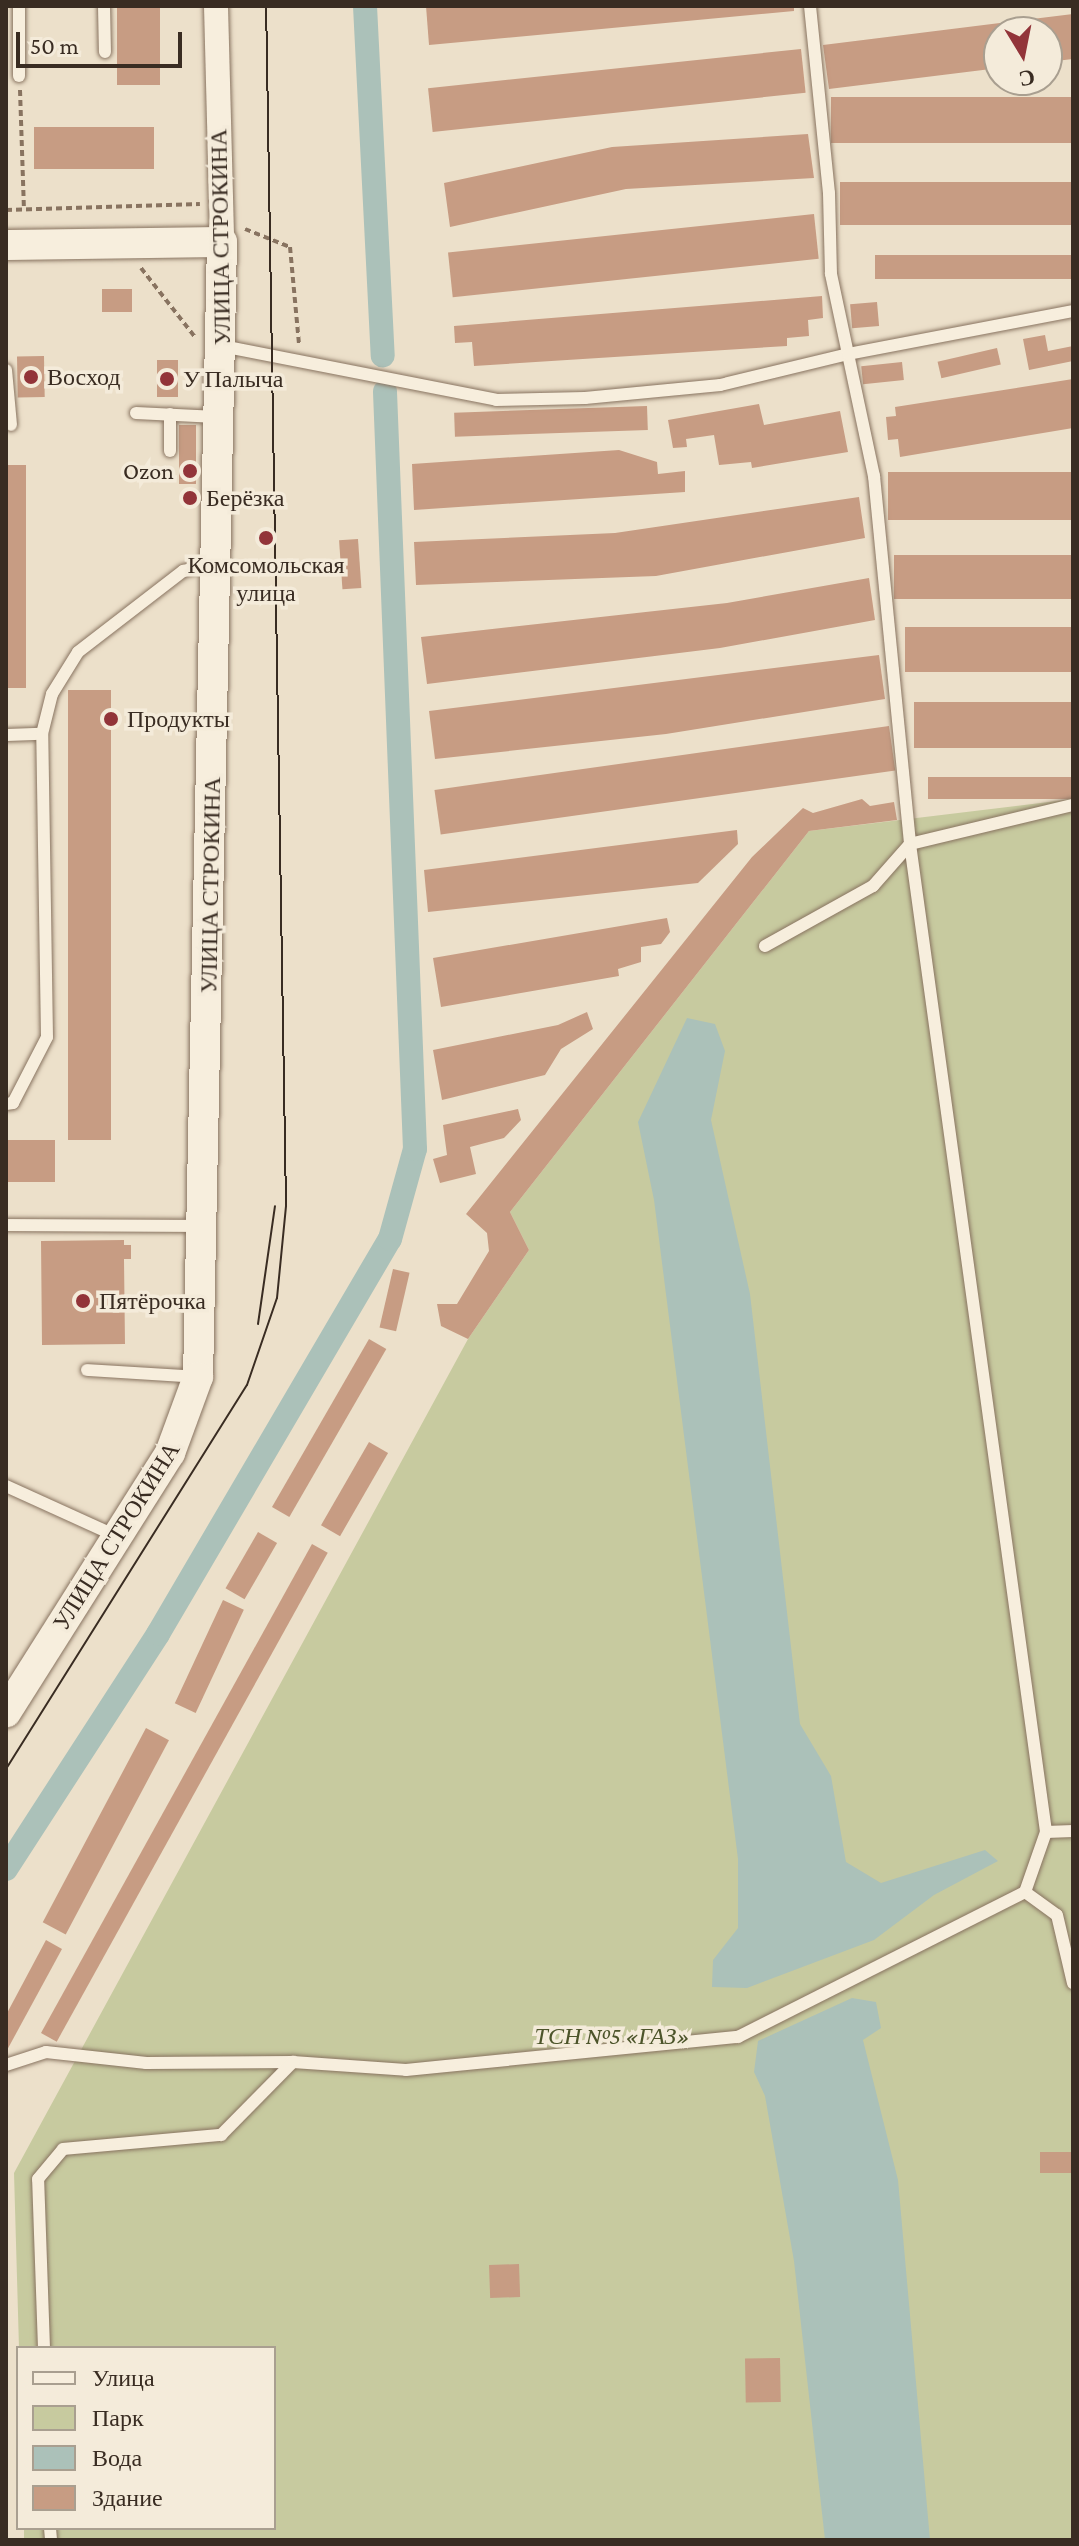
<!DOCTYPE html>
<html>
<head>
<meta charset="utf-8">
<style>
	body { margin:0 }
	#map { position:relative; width:1079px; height:2546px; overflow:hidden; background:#ece0ca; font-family:"Crimson Pro",serif }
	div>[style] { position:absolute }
	.green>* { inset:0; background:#c7ca9f }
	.water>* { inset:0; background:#abc1b9 }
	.canal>* { height:24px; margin:-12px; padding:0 12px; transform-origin:12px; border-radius:12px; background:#abc1b9 }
	.building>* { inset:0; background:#c79c83; transform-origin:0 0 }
	.path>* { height:4px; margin-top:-2px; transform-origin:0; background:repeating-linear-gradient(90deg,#887360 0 6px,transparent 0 10px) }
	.roads { filter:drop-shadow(0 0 2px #887360) drop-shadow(0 0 2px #887360) }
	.service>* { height:12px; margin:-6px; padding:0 6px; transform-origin:6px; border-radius:6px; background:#f7eedd }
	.minor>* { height:24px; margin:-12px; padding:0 12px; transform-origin:12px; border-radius:12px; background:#f7eedd }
	.tertiary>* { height:30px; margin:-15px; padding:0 15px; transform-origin:15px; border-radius:15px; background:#f7eedd }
	.tram>* { height:2px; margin:-1px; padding:0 1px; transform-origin:1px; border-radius:1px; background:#392c22 }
	.dots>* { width:22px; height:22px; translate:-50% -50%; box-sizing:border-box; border:4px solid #f4ebda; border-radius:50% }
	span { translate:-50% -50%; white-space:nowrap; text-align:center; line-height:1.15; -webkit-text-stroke:7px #f4ebda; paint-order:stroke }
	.street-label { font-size:24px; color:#392c22 }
	.poi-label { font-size:24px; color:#392c22 }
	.left { translate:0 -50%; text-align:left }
	.right { translate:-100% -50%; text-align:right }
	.park-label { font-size:24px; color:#4c542a; font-style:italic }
	.frame { position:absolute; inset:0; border:8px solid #392c22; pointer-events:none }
	.legend { position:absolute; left:16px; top:2346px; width:260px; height:184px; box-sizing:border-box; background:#f4ebda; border:2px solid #a99f90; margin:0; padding:10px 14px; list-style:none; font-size:24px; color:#392c22 }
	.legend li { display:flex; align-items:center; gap:16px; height:40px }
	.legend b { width:40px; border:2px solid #a99f90 }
	.north { position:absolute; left:983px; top:16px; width:80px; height:80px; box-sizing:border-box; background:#f4ebda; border:2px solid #a99f90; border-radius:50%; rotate:170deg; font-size:22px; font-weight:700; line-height:32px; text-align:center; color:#392c22 }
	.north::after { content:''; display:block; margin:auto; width:28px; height:36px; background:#923439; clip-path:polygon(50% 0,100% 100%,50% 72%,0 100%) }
	.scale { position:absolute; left:16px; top:32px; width:166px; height:36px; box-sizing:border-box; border:4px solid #392c22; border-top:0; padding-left:10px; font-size:24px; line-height:28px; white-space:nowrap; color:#392c22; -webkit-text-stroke:6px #f4ebda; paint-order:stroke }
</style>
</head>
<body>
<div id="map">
	<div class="green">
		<i style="clip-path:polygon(1073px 799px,1073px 2540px,24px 2540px,24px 2528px,274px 2528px,274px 2348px,19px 2348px,14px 2173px,468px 1339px,529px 1250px,510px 1212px,809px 831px)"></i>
	</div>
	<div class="water">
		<i style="clip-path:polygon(687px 1018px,715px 1024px,725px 1051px,711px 1120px,750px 1294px,800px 1724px,831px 1776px,846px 1862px,881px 1883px,985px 1850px,998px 1861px,934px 1895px,874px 1940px,747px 1988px,712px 1987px,713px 1960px,738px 1928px,738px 1859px,654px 1200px,638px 1122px)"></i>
		<i style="clip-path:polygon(852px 1998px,876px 2002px,881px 2028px,863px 2040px,898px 2180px,930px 2540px,825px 2540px,794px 2261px,765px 2096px,754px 2072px,758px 2041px)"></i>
	</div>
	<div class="canal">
		<i style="left:365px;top:6px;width:350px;rotate:87.1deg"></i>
		<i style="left:6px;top:1869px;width:280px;rotate:-57.1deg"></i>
		<i style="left:158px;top:1634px;width:458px;rotate:-59.6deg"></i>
		<i style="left:390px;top:1239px;width:93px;rotate:-74.5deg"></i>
		<i style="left:415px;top:1149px;width:758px;rotate:-92.27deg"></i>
	</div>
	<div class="building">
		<i style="left:117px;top:6px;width:43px;height:79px"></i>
		<i style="clip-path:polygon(426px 6px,794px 6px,794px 11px,429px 45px)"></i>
		<i style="clip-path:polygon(1073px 14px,1073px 59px,1047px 62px,1047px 32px,999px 32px,999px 68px,829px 89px,823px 45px)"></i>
		<i style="left:801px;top:49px;width:44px;height:375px;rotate:84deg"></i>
		<i style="left:1073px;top:97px;width:46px;height:242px;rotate:90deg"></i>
		<i style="left:154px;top:127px;width:42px;height:120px;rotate:90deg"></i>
		<i style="clip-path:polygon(808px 134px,814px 178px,626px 189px,450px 227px,444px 183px,612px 147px)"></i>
		<i style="left:1073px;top:182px;width:43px;height:233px;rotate:90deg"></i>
		<i style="left:814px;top:214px;width:45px;height:368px;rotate:84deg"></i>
		<i style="left:1073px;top:255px;width:24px;height:198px;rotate:90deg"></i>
		<i style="left:102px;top:289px;width:30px;height:23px"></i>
		<i style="clip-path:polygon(822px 296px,823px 318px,808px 320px,809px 336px,787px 338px,787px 346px,474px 366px,472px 342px,455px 343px,454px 326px)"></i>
		<i style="left:877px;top:302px;width:24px;height:27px;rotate:85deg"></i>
		<i style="clip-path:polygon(1045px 335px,1048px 351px,1073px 346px,1073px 361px,1029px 370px,1023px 339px)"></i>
		<i style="left:997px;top:348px;width:17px;height:61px;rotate:77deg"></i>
		<i style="left:44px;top:356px;width:41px;height:27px;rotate:89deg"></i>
		<i style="left:157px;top:360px;width:21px;height:37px"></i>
		<i style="left:902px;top:362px;width:18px;height:41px;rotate:84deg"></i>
		<i style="clip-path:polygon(1073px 379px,1073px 428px,900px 457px,898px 439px,888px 440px,886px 417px,896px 416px,895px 407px)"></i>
		<i style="clip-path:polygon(759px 404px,764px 425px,840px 411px,848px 452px,752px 468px,751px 462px,719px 465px,714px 435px,686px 439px,687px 447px,673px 448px,668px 420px)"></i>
		<i style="left:647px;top:406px;width:24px;height:193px;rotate:88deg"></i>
		<i style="left:179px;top:425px;width:17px;height:59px"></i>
		<i style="clip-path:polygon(619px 450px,657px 462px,658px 474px,685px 471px,685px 492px,414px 510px,412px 464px)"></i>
		<i style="left:6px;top:465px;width:20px;height:223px"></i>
		<i style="left:1073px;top:472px;width:48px;height:185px;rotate:90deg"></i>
		<i style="clip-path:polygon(859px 497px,865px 538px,656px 576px,416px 585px,414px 542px,615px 533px)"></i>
		<i style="left:358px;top:539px;width:49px;height:19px;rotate:86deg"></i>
		<i style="left:1073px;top:555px;width:44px;height:179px;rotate:90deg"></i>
		<i style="clip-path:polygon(869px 578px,875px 620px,720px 648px,427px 684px,421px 637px,727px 603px)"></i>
		<i style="left:1073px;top:627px;width:45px;height:168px;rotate:90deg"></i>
		<i style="clip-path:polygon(879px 655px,885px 699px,666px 734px,435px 759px,429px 711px)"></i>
		<i style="left:68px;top:690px;width:43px;height:450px"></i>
		<i style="left:1073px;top:702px;width:46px;height:159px;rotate:90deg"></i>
		<i style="left:889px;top:726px;width:45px;height:459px;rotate:82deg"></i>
		<i style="left:1073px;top:777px;width:22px;height:145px;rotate:90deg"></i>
		<i style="clip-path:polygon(862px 799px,870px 806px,894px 802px,897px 820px,809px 831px,510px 1212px,529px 1250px,468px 1339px,441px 1326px,437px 1304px,457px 1304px,489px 1251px,487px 1233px,466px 1214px,752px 857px,803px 808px,813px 813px)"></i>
		<i style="clip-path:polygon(737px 830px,738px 844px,698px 883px,428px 912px,424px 870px)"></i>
		<i style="clip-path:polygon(667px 918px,670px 932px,661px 944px,641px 947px,641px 962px,618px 969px,619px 976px,441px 1007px,433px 958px)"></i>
		<i style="clip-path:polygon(587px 1012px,593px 1029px,561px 1049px,545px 1075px,442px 1100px,433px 1050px,558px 1025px)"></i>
		<i style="clip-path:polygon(518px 1109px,521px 1120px,504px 1138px,470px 1147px,476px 1174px,440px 1183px,433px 1159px,447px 1155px,443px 1125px)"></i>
		<i style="left:55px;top:1140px;width:42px;height:49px;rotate:90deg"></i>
		<i style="clip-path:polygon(124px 1240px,124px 1245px,131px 1245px,131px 1259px,124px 1259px,125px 1344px,42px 1345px,41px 1241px)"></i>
		<i style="left:393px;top:1269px;width:17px;height:60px;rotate:13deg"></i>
		<i style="left:369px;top:1339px;width:20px;height:194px;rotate:30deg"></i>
		<i style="left:369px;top:1442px;width:22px;height:96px;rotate:30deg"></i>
		<i style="left:258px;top:1532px;width:22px;height:65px;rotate:30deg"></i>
		<i style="left:312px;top:1544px;width:18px;height:559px;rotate:29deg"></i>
		<i style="left:223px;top:1600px;width:23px;height:114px;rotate:25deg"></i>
		<i style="left:146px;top:1728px;width:26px;height:220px;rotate:28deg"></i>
		<i style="clip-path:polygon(46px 1940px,62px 1949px,6px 2052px,6px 2015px)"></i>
		<i style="left:1073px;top:2152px;width:21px;height:33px;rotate:90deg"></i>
		<i style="left:519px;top:2264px;width:33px;height:30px;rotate:88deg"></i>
		<i style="left:780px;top:2358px;width:44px;height:35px;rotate:89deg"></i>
	</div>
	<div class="path">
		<i style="left:20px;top:90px;width:119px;rotate:88.1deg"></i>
		<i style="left:6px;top:210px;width:194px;rotate:-1.8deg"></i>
		<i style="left:245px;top:229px;width:48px;rotate:21.8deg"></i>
		<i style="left:290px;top:247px;width:97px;rotate:84.7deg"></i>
		<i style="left:141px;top:268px;width:88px;rotate:52deg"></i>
	</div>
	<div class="roads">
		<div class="service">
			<i style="left:19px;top:6px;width:70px;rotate:90deg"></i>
			<i style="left:104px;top:6px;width:46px;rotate:88.8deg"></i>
			<i style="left:810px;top:6px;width:188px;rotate:84.2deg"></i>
			<i style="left:829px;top:193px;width:81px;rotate:88.6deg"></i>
			<i style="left:831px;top:274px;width:207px;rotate:78deg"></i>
			<i style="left:874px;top:476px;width:370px;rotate:84.4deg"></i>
			<i style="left:910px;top:844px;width:997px;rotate:82.16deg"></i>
			<i style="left:1046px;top:1832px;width:64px;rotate:109.3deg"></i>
			<i style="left:1025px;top:1892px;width:39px;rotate:36deg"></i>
			<i style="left:1057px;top:1915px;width:70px;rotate:76.8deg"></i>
			<i style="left:222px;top:346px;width:279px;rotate:11.1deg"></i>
			<i style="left:496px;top:400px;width:89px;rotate:-1.3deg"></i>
			<i style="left:585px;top:398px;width:136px;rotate:-5.5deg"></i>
			<i style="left:720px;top:385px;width:132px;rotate:-13.6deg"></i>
			<i style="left:848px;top:354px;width:229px;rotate:-10.8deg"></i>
			<i style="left:6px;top:370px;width:55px;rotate:84.8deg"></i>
			<i style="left:136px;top:413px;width:81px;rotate:2.8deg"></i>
			<i style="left:170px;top:451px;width:37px;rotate:-90deg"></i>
			<i style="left:6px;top:735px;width:36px;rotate:-2deg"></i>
			<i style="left:765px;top:946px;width:124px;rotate:-29.1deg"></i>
			<i style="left:873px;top:886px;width:56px;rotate:-48.6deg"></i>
			<i style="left:910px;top:844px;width:168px;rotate:-13.5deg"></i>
			<i style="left:6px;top:1104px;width:7px;rotate:-8deg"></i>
			<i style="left:13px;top:1103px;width:74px;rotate:-62.7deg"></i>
			<i style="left:47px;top:1037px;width:303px;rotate:-90.9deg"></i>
			<i style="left:42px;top:734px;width:41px;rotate:-76deg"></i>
			<i style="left:52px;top:694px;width:49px;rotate:-58.2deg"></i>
			<i style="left:78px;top:652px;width:133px;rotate:-37.6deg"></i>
			<i style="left:183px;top:571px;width:33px;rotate:-14deg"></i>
			<i style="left:6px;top:1225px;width:197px;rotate:0.3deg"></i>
			<i style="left:87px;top:1370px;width:111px;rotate:3.6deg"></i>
			<i style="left:6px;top:1486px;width:121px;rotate:24.4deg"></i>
			<i style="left:1046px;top:1832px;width:27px;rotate:-2deg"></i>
			<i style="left:6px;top:2065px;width:42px;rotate:-18deg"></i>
			<i style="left:46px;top:2052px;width:101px;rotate:6.3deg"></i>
			<i style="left:146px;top:2063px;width:147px;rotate:-0.4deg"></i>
			<i style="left:293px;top:2062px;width:113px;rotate:4deg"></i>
			<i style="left:406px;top:2070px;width:334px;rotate:-5.7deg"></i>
			<i style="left:738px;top:2037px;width:322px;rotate:-26.8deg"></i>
			<i style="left:44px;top:2348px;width:169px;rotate:-92deg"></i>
			<i style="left:38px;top:2179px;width:39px;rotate:-50deg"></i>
			<i style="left:63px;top:2149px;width:159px;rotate:-5.1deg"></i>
			<i style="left:221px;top:2135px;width:103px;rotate:-45.4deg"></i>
			<i style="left:50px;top:2528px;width:12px;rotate:85deg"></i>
		</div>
		<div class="minor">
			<i style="left:216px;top:6px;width:236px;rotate:88.5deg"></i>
		</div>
		<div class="tertiary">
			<i style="left:6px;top:245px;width:216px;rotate:-0.8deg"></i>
			<i style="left:222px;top:242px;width:1135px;rotate:91.21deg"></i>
			<i style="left:198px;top:1377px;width:81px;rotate:110.2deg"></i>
			<i style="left:170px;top:1453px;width:307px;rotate:122.3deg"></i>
		</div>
	</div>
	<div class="tram">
		<i style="left:258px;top:1324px;width:119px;rotate:-81.8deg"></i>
		<i style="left:6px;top:1769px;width:453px;rotate:-57.9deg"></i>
		<i style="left:247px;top:1385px;width:92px;rotate:-71deg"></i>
		<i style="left:277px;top:1298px;width:92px;rotate:-84.4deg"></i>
		<i style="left:286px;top:1206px;width:1200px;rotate:-90.95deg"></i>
	</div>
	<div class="dots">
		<i style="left:31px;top:377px;background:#923439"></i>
		<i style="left:167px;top:379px;background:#923439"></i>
		<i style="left:190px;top:471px;background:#923439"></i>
		<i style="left:190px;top:498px;background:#923439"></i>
		<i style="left:266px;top:538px;background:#923439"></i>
		<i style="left:111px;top:719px;background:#923439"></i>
		<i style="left:83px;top:1301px;background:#923439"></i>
	</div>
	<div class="street-label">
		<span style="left:220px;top:237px;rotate:-91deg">УЛИЦА СТРОКИНА</span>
		<span style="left:210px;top:885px;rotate:-89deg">УЛИЦА СТРОКИНА</span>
		<span style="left:116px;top:1536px;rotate:-58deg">УЛИЦА СТРОКИНА</span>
	</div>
	<div class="poi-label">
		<span class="left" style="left:47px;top:377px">Восход</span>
		<span class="left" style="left:183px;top:379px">У Палыча</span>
		<span class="right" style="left:174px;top:471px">Ozon</span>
		<span class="left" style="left:206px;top:498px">Берёзка</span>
		<span style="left:266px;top:579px">Комсомольская<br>улица</span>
		<span class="left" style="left:127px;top:719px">Продукты</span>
		<span class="left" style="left:99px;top:1301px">Пятёрочка</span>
	</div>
	<div class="park-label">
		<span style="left:612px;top:2036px">ТСН №5 «ГАЗ»</span>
	</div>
	<div class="frame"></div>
	<ul class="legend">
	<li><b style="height:10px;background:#f7eedd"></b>Улица</li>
	<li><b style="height:22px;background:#c7ca9f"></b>Парк</li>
	<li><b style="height:22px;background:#abc1b9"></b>Вода</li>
	<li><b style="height:22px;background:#c79c83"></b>Здание</li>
	</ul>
	<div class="north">С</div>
	<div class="scale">50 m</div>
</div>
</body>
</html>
